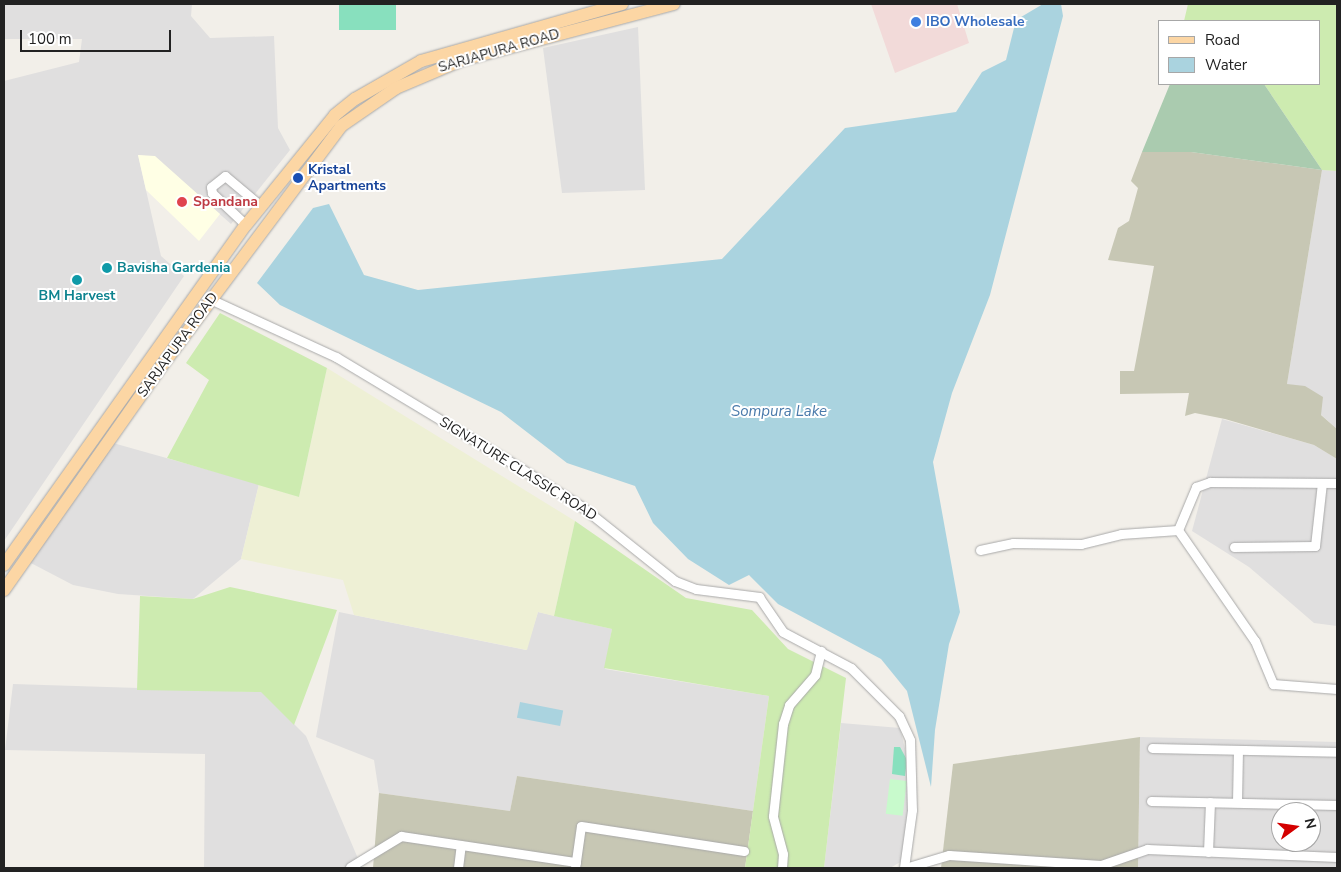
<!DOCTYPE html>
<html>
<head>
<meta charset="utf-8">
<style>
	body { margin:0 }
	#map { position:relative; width:1341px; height:872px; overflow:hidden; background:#f2efe9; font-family:"Nunito Sans",sans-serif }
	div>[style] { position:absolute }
	.residential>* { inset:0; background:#e0dfdf }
	.commercial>* { inset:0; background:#f2dad9 }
	.education>* { inset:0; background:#ffffe5 }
	.construction>* { inset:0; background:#c7c7b4 }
	.farmland>* { inset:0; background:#eef0d5 }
	.grass>* { inset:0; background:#cdebb0 }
	.cemetery>* { inset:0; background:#aacbaf }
	.park>* { inset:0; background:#c8facc; transform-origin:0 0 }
	.pitch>* { inset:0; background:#88e0be; transform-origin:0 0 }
	.water>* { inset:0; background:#aad3df; transform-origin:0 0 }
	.roads { filter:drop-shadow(0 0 1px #a9a9a9) drop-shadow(0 0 1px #a9a9a9) }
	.minor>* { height:9px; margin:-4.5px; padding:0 4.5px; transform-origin:4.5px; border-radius:4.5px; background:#fff }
	.primary>* { height:12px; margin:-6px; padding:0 6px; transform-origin:6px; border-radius:6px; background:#fcd6a4 }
	.dots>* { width:14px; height:14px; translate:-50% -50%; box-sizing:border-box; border:2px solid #fff; border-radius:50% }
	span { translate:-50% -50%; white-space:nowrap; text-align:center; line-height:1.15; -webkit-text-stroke:4px #fff; paint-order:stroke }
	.shop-label { font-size:14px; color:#366cbe; font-weight:700 }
	.left { translate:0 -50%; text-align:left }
	.street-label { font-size:14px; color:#222 }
	.transit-label { font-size:14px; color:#164399; font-weight:700 }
	.health-label { font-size:14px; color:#be3a42; font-weight:700 }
	.culture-label { font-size:14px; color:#0d838f; font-weight:700 }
	.water-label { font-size:15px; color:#4a7aab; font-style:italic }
	.frame { position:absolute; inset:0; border:5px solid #222; pointer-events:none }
	.legend { position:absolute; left:1158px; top:20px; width:162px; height:65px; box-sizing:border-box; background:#fff; border:1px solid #a7a7a7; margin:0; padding:6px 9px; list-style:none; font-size:15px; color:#222 }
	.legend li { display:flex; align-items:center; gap:10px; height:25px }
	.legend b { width:25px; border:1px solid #a7a7a7 }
	.north { position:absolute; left:1271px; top:802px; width:50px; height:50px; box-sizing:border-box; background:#fff; border:1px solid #a7a7a7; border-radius:50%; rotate:76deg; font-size:14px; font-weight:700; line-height:20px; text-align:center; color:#222 }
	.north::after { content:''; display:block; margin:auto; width:18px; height:22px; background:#d40000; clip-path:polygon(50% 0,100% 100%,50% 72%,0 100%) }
	.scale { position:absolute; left:20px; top:30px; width:151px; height:22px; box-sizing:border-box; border:2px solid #222; border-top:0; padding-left:6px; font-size:15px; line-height:18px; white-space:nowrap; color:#222; -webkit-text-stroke:4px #fff; paint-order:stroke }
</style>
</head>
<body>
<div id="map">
	<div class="residential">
		<i style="clip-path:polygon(4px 4px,192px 4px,191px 16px,210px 38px,274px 36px,278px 128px,290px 150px,231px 224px,155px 157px,138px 155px,161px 256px,184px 276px,4px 541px,4px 81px,79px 62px,82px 39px,4px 39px)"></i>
		<i style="clip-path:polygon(638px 27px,645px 190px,562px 193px,543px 48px)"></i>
		<i style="clip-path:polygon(1322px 170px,1337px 171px,1337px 429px,1287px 384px)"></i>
		<i style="clip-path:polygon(1222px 419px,1314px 445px,1337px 459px,1337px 626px,1314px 623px,1249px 567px,1192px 531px)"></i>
		<i style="clip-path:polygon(113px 443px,259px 484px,241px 559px,193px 599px,118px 594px,73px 585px,29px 562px)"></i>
		<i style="clip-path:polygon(339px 612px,526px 650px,538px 612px,612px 629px,605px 669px,769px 696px,753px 811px,517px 776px,510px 811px,379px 793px,374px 760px,316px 737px)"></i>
		<i style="clip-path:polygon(13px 684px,262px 692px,306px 736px,362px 868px,204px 868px,205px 754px,5px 750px)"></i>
		<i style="clip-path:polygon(841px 723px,900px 728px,911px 774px,904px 860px,890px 868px,824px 868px)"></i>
		<i style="clip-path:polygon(evenodd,1140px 737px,1337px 742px,1337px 868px,1138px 868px,1140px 737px,1281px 812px,1311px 812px,1311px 842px,1281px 842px,1281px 812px)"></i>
	</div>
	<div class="commercial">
		<i style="clip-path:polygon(871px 4px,957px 4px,969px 43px,895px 73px)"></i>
	</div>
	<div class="education">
		<i style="clip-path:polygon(138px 155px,155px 156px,220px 214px,199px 241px,146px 190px)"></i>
	</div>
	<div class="construction">
		<i style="clip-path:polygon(1142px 152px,1191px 152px,1322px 170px,1287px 384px,1305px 386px,1323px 397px,1321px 415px,1337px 429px,1337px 459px,1314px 445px,1225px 419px,1195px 413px,1185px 416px,1189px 393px,1120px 394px,1120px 371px,1134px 371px,1154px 266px,1108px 260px,1118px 228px,1129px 221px,1138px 188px,1131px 181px)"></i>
		<i style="clip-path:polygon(1140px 737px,1138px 868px,941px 868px,953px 764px)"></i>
		<i style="clip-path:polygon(517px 776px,753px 811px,745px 868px,373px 868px,379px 793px,510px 811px)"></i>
	</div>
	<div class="farmland">
		<i style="clip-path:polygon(327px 368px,575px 521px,554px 616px,538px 612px,527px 650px,354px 615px,343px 580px,241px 559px,259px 484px,299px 497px)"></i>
	</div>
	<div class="grass">
		<i style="clip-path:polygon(1188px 4px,1337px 4px,1337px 171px,1322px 170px,1264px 84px,1320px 84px,1320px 21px,1184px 21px)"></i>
		<i style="clip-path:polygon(220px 313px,327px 368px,299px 497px,167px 458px,209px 380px,186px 363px)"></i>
		<i style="clip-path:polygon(575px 521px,686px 598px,752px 610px,788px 649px,846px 678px,824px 868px,745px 868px,769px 696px,604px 668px,612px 629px,554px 616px)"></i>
		<i style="clip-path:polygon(230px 587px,337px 610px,294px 725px,261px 692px,137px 690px,140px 596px,193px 599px)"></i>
	</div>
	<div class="cemetery">
		<i style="clip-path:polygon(1170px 84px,1264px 84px,1322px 170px,1191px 152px,1142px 152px)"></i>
	</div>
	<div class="park">
		<i style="left:890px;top:779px;width:17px;height:35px;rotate:7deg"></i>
	</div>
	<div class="pitch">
		<i style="left:339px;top:4px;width:57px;height:26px"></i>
		<i style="clip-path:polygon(894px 747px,900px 747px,907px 760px,905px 776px,892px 774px)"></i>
	</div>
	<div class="water">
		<i style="clip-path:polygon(1043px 4px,1061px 4px,1063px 16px,990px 295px,952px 393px,933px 462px,960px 612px,949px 644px,935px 730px,931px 787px,907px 691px,881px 659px,778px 604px,749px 575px,729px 585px,688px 559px,653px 523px,635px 486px,567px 463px,501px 412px,280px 305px,257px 283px,313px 208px,329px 204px,364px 275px,418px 290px,722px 259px,845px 128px,956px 112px,982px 72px,1006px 60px,1016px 20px)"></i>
		<i style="left:520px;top:702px;width:44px;height:16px;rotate:11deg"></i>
	</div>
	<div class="roads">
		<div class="minor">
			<i style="left:246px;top:225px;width:47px;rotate:-136.7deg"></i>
			<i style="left:212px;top:193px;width:6px;rotate:-99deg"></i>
			<i style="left:211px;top:187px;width:18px;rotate:-38deg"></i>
			<i style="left:225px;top:176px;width:47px;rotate:39.8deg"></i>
			<i style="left:210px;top:299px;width:139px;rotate:24.7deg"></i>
			<i style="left:336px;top:357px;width:202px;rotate:31deg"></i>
			<i style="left:509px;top:461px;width:85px;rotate:32deg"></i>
			<i style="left:581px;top:506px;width:120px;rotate:38.6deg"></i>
			<i style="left:675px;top:581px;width:22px;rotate:21deg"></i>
			<i style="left:696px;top:589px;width:64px;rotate:7.2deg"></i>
			<i style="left:759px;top:597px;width:42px;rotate:55.6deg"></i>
			<i style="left:783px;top:632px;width:77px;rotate:27.9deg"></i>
			<i style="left:851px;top:668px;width:68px;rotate:45deg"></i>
			<i style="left:899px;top:716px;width:26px;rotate:65deg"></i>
			<i style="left:910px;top:740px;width:70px;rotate:88.4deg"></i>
			<i style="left:912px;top:810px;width:59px;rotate:97.9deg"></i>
			<i style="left:1178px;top:530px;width:135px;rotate:55.3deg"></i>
			<i style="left:1255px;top:641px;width:47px;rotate:67.3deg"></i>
			<i style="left:1273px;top:684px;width:64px;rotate:4.5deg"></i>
			<i style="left:1234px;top:547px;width:81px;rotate:-0.7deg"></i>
			<i style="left:1315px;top:546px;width:63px;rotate:-83.7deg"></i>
			<i style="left:980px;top:550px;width:34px;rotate:-12deg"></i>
			<i style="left:1013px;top:543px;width:68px;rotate:0.8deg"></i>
			<i style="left:1081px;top:544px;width:41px;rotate:-14deg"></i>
			<i style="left:1121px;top:534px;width:57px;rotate:-4deg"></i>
			<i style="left:1178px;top:530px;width:47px;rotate:-67.3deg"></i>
			<i style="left:1196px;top:487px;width:15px;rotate:-20deg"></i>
			<i style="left:1210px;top:482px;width:127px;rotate:0.5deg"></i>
			<i style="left:1152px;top:748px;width:185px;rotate:1.2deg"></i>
			<i style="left:1151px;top:801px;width:186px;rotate:1.2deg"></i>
			<i style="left:1237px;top:802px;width:52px;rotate:-88.9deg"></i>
			<i style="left:1208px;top:852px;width:50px;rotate:-87.7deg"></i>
			<i style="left:350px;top:867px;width:60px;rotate:-31.3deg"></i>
			<i style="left:401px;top:836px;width:177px;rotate:8.5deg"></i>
			<i style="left:458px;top:868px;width:23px;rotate:-83deg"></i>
			<i style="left:575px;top:868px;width:42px;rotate:-81.9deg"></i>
			<i style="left:581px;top:826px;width:165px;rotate:8.7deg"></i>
			<i style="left:782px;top:868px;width:14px;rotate:-86deg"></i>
			<i style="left:783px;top:854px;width:39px;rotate:-105deg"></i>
			<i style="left:773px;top:816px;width:93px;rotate:-83.8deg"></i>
			<i style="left:783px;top:724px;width:20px;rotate:-72deg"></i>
			<i style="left:789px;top:705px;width:40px;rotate:-49deg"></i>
			<i style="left:815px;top:675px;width:25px;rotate:-76deg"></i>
			<i style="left:905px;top:868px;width:46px;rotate:-16.5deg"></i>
			<i style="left:949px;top:855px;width:152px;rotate:3.8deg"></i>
			<i style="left:1101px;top:865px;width:49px;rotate:-19.2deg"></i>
			<i style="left:1147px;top:849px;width:190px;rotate:2.4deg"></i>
		</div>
		<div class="primary">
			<i style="left:4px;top:565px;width:417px;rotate:-54.6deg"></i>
			<i style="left:246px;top:225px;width:141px;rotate:-51deg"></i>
			<i style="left:335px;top:115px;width:26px;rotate:-39deg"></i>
			<i style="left:355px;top:99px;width:76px;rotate:-29.9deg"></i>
			<i style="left:421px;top:61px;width:209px;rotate:-15.8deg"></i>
			<i style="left:4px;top:590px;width:268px;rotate:-54.9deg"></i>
			<i style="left:158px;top:371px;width:306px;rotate:-53.2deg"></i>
			<i style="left:341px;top:126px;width:67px;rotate:-34.6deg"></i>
			<i style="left:396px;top:88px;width:72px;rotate:-23deg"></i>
			<i style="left:462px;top:60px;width:219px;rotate:-14.8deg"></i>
		</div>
	</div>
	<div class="dots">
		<i style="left:916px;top:22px;background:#3f7fe0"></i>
		<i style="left:298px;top:178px;background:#1a4fb4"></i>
		<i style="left:182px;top:202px;background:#e0444e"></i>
		<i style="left:107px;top:268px;background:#0f9aa8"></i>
		<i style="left:77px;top:280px;background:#0f9aa8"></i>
	</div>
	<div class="shop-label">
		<span class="left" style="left:926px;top:22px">IBO Wholesale</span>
	</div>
	<div class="street-label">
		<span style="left:499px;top:51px;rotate:-16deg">SARJAPURA ROAD</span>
		<span style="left:178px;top:345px;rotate:-54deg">SARJAPURA ROAD</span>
		<span style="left:518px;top:469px;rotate:32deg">SIGNATURE CLASSIC ROAD</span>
	</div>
	<div class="transit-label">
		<span class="left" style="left:308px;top:178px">Kristal<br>Apartments</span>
	</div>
	<div class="health-label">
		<span class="left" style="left:193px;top:202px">Spandana</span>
	</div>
	<div class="culture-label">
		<span class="left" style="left:117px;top:268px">Bavisha Gardenia</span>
		<span style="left:77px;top:296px">BM Harvest</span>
	</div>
	<div class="water-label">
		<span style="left:779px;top:412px">Sompura Lake</span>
	</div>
	<div class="frame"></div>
	<ul class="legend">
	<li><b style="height:6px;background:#fcd6a4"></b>Road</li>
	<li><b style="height:14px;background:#aad3df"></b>Water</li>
	</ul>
	<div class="north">N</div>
	<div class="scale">100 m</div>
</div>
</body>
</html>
